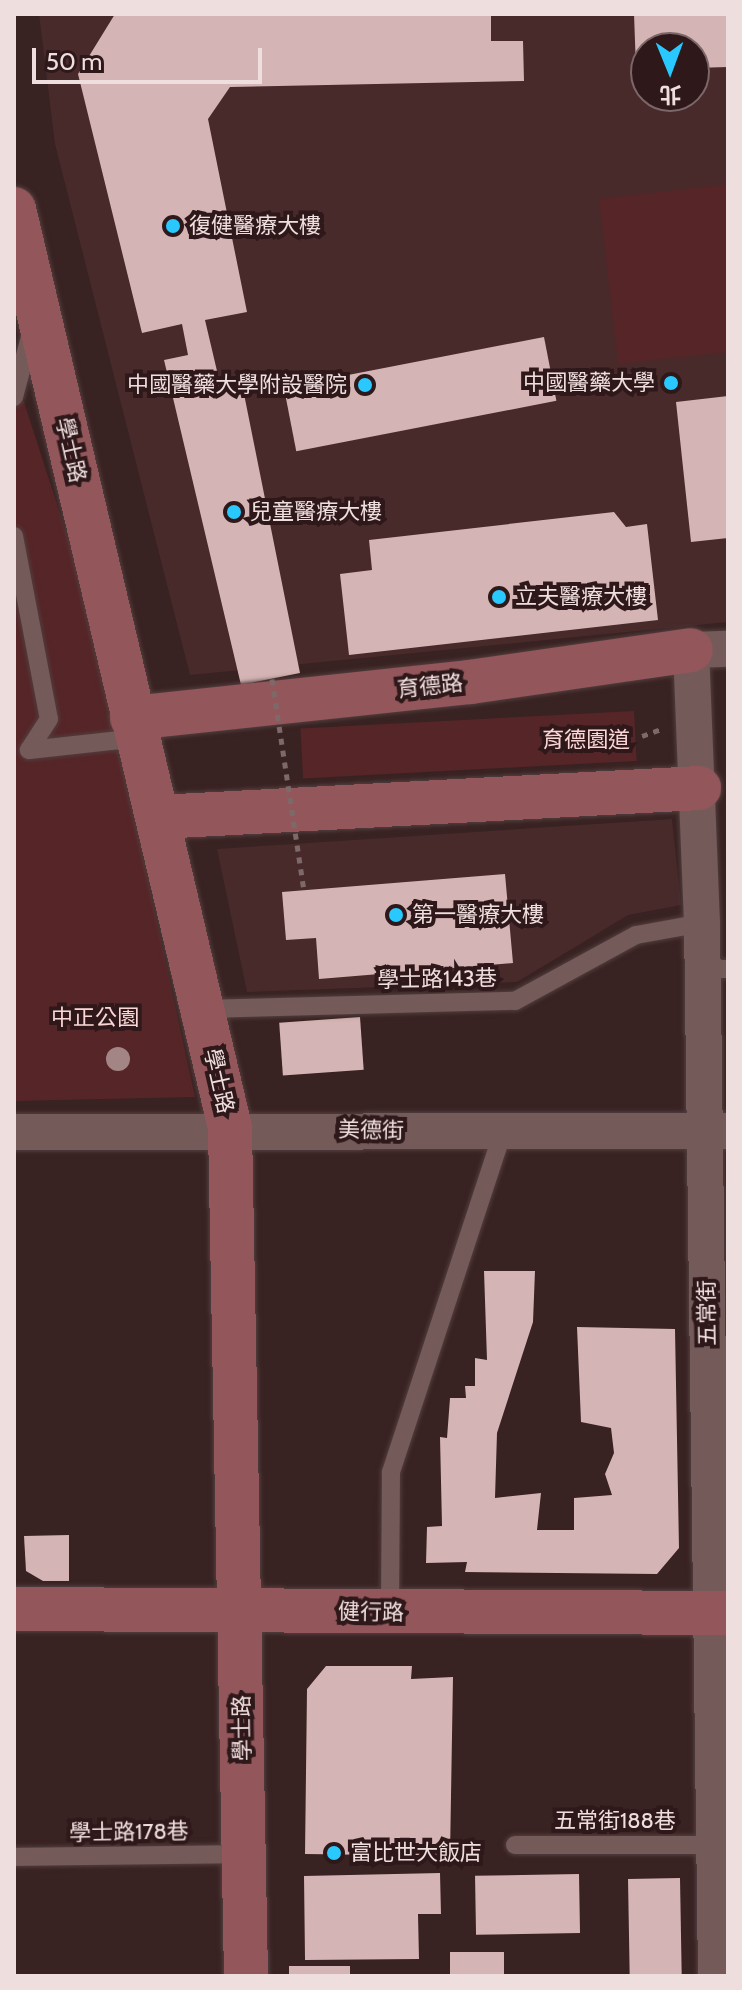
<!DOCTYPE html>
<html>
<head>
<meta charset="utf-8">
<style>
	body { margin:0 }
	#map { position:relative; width:742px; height:1990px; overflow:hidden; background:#392222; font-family:Cabin,"Noto Sans TC",sans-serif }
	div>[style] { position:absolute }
	.built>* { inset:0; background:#482a2b }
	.green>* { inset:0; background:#562528; transform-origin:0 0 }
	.building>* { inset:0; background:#d4b4b4; transform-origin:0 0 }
	.path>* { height:5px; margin-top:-2.5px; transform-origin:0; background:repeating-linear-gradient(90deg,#7d6969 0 6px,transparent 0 12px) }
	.roads { filter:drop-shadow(0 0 2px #523e3e) drop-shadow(0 0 2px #523e3e) }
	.lane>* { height:18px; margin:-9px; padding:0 9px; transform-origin:9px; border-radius:9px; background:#755a5a }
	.street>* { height:36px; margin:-18px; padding:0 18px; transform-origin:18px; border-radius:18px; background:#755a5a }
	.secondary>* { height:44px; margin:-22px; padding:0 22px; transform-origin:22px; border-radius:22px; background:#92565b }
	.path-bridge>* { height:5px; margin-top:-2.5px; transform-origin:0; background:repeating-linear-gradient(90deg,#7d6969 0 6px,transparent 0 12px) }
	.trees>* { width:24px; height:24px; margin:-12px; border-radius:50%; background:#a48585 }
	.dots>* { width:22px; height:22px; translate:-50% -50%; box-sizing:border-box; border:4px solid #2f1819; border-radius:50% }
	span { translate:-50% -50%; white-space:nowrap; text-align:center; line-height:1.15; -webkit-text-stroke:8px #2f1819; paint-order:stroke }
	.poi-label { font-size:22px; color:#efdede }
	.left { translate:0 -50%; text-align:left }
	.right { translate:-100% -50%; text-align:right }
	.street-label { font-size:22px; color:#efdede }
	.park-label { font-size:22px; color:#fbd6d6 }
	.frame { position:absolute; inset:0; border:16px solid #efdede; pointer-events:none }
	.north { position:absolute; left:630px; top:32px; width:80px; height:80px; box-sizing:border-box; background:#2f1819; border:2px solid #7c6768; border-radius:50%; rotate:179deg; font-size:22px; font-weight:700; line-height:32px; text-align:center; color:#efdede }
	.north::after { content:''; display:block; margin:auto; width:28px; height:36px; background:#29c8ff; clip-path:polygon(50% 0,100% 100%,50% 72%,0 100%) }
	.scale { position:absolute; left:32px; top:48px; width:230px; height:36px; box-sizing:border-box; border:4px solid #efdede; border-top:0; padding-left:10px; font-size:24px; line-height:28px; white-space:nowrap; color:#efdede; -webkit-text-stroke:6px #2f1819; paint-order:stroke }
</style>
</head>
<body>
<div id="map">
	<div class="built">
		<i style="clip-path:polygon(evenodd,39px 14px,728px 14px,728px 622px,190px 675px,55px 144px,39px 14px,646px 48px,694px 48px,694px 96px,646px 96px,646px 48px)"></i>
		<i style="clip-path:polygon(672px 819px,681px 905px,628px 915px,517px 982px,247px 992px,217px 849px)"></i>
	</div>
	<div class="green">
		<i style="clip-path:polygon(728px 184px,728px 352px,618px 364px,599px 199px)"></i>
		<i style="clip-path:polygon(14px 371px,86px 594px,195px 1097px,14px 1101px)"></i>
		<i style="left:634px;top:711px;width:50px;height:334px;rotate:87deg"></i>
	</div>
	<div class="building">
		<i style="clip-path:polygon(115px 14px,491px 14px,491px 41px,523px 41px,524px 81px,230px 87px,208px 119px,247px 312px,205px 320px,221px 388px,242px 384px,300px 673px,241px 685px,164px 360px,188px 355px,182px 324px,142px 333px,78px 74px)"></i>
		<i style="clip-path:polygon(634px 14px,728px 14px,728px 67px,694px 68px,694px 48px,646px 48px,646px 69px,636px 69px)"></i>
		<i style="left:544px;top:337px;width:65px;height:265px;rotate:79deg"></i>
		<i style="clip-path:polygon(728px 396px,728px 538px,691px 542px,676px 402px)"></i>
		<i style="clip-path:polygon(614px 512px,626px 527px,647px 524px,658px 620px,349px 655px,340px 574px,372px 570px,369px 540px)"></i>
		<i style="clip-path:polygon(505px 874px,513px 963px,319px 979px,316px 938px,286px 940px,282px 892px)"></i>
		<i style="left:360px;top:1017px;width:53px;height:81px;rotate:86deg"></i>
		<i style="clip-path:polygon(484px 1271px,535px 1271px,533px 1322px,497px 1433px,495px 1498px,541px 1493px,537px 1530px,574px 1530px,574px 1498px,612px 1495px,605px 1474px,614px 1453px,611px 1428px,581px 1422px,577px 1327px,675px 1329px,679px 1548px,657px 1574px,465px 1572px,467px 1562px,426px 1563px,427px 1527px,442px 1526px,440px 1437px,447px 1438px,450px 1398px,466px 1398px,465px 1386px,475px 1386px,475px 1358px,487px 1360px)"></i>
		<i style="clip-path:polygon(69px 1535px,69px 1581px,43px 1581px,26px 1571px,24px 1536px)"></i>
		<i style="clip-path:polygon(326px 1666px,412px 1666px,411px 1679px,453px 1677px,450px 1856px,305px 1854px,307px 1689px)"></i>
		<i style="clip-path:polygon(440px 1873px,441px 1914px,418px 1914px,419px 1959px,305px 1960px,304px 1876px)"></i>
		<i style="left:579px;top:1874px;width:59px;height:104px;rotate:89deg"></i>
		<i style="left:680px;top:1878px;width:98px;height:52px;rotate:89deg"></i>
		<i style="left:450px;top:1952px;width:54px;height:24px"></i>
		<i style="left:350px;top:1966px;width:10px;height:61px;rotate:90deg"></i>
	</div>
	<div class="path">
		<i style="left:642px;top:736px;width:23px;rotate:-20deg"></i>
	</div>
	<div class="roads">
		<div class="lane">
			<i style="left:14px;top:397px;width:66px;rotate:-75.1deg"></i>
			<i style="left:14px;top:536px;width:186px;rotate:79.2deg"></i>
			<i style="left:49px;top:719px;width:37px;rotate:123deg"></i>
			<i style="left:29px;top:750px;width:110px;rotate:-6.3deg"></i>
			<i style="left:703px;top:969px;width:25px"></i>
			<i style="left:203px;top:1009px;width:312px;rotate:-1.5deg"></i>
			<i style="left:515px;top:1001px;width:138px;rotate:-28.6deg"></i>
			<i style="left:636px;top:935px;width:67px;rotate:-10.3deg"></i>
			<i style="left:390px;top:1611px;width:139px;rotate:-89.6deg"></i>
			<i style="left:391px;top:1472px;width:359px;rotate:-71.8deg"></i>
			<i style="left:515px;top:1845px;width:205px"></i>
			<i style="left:14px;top:1857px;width:230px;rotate:-0.7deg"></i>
		</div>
		<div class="street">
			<i style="left:14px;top:1132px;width:712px;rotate:-0.08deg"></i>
			<i style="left:716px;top:1976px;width:1053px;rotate:-90.76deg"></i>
			<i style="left:702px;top:923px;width:273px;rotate:-92.3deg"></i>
			<i style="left:691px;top:650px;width:37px;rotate:-2deg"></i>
		</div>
		<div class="secondary">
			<i style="left:14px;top:209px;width:944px;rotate:76.77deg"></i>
			<i style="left:230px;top:1128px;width:848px;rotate:88.92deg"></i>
			<i style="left:132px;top:718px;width:340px;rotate:-6.1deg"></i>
			<i style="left:470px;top:682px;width:223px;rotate:-8.2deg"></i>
			<i style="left:159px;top:817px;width:541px;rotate:-3.07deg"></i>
			<i style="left:14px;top:1609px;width:714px;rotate:0.32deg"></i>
		</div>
	</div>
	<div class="path-bridge">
		<i style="left:272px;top:679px;width:213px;rotate:81.4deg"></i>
	</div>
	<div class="trees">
		<i style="left:118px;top:1059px"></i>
	</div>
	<div class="dots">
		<i style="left:173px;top:226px;background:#29c8ff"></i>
		<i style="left:671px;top:383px;background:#29c8ff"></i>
		<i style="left:365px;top:385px;background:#29c8ff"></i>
		<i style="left:234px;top:512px;background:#29c8ff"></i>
		<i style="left:499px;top:597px;background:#29c8ff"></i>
		<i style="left:396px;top:915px;background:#29c8ff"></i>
		<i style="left:334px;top:1853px;background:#29c8ff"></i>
	</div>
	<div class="poi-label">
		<span class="left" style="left:189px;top:226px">復健醫療大樓</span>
		<span class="right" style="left:655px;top:383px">中國醫藥大學</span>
		<span class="right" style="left:347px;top:385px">中國醫藥大學附設醫院</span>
		<span class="left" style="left:250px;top:512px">兒童醫療大樓</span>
		<span class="left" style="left:515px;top:597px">立夫醫療大樓</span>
		<span class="left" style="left:412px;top:915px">第一醫療大樓</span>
		<span class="left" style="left:350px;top:1853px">富比世大飯店</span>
	</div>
	<div class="street-label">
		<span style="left:71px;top:450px;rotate:77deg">學士路</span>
		<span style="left:430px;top:686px;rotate:-6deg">育德路</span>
		<span style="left:437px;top:979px;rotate:-1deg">學士路143巷</span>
		<span style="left:219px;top:1081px;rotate:77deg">學士路</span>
		<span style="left:371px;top:1130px;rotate:1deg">美德街</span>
		<span style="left:707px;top:1313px;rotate:-91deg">五常街</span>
		<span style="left:371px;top:1612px;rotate:1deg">健行路</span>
		<span style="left:242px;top:1728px;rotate:-91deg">學士路</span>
		<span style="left:615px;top:1821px">五常街188巷</span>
		<span style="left:129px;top:1832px;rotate:-1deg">學士路178巷</span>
	</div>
	<div class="park-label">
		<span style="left:586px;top:740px">育德園道</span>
		<span style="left:95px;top:1018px">中正公園</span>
	</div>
	<div class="frame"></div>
	<div class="north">北</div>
	<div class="scale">50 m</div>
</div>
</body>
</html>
